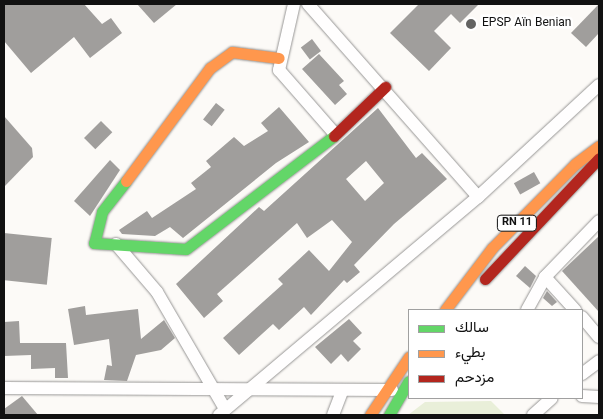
<!DOCTYPE html>
<html>
<head>
<meta charset="utf-8">
<style>
	body { margin:0 }
	#map { position:relative; width:603px; height:419px; overflow:hidden; background:#fcfaf7; font-family:Georgia,Vazirmatn,serif }
	div>[style] { position:absolute }
	.green>* { inset:0; background:#e9efd9 }
	.building>* { inset:0; background:#a09e9c; transform-origin:0 0 }
	.roads { filter:drop-shadow(0 0 1px #979695) drop-shadow(0 0 1px #979695) }
	.street>* { height:12px; margin:-6px; padding:0 6px; transform-origin:6px; border-radius:6px; background:#fffefe }
	.fast>* { height:11px; margin:-5.5px; padding:0 5.5px; transform-origin:5.5px; border-radius:5.5px; background:#63d668 }
	.slow>* { height:11px; margin:-5.5px; padding:0 5.5px; transform-origin:5.5px; border-radius:5.5px; background:#ff974d }
	.jam>* { height:11px; margin:-5.5px; padding:0 5.5px; transform-origin:5.5px; border-radius:5.5px; background:#b3261e }
	.dots>* { width:14px; height:14px; translate:-50% -50%; box-sizing:border-box; border:2px solid #fff; border-radius:50% }
	span { translate:-50% -50%; white-space:nowrap; text-align:center; line-height:1.15; -webkit-text-stroke:5px #fff; paint-order:stroke }
	.shield-label span { padding:1px 4px; background:#fff; border:1px solid; border-radius:4px; -webkit-text-stroke-width:0 }
	.shield-label { font-size:11px; color:#111; font-weight:700 }
	.poi-label { font-size:12px; color:#111 }
	.left { translate:0 -50%; text-align:left }
	.frame { position:absolute; inset:0; border:5px solid #111; pointer-events:none }
	.legend { position:absolute; left:408px; top:309px; width:175px; height:90px; box-sizing:border-box; background:#fff; border:1px solid #a0a0a0; margin:0; padding:6px 9px; list-style:none; font-size:15px; color:#111 }
	.legend li { display:flex; align-items:center; gap:10px; height:25px }
	.legend b { width:25px; border:1px solid #a0a0a0 }
</style>
</head>
<body>
<div id="map">
	<div class="green">
		<i style="clip-path:polygon(491px 401px,505px 415px,408px 415px,425px 402px)"></i>
	</div>
	<div class="building">
		<i style="clip-path:polygon(4px 4px,84px 4px,102px 24px,111px 18px,122px 33px,90px 58px,74px 37px,31px 73px,4px 41px)"></i>
		<i style="clip-path:polygon(137px 4px,177px 4px,154px 23px)"></i>
		<i style="clip-path:polygon(419px 4px,479px 4px,460px 23px,451px 14px,434px 31px,451px 48px,429px 71px,390px 33px)"></i>
		<i style="clip-path:polygon(599px 4px,599px 33px,586px 47px,571px 33px)"></i>
		<i style="left:312px;top:39px;width:15px;height:14px;rotate:53deg"></i>
		<i style="clip-path:polygon(319px 54px,344px 81px,339px 85px,347px 94px,335px 105px,302px 69px)"></i>
		<i style="left:216px;top:103px;width:11px;height:21px;rotate:38deg"></i>
		<i style="clip-path:polygon(279px 107px,309px 142px,276px 163px,183px 238px,170px 227px,155px 236px,122px 234px,119px 230px,147px 211px,152px 218px,196px 189px,191px 183px,211px 167px,206px 161px,234px 137px,244px 146px,268px 131px,261px 123px)"></i>
		<i style="clip-path:polygon(evenodd,378px 108px,416px 158px,422px 153px,447px 179px,394px 224px,354px 265px,360px 272px,347px 283px,344px 280px,311px 315px,304px 307px,279px 330px,273px 324px,239px 355px,223px 338px,283px 284px,278px 279px,309px 250px,329px 271px,352px 242px,332px 220px,307px 238px,297px 223px,217px 294px,223px 301px,204px 318px,176px 284px,259px 207px,264px 211px,378px 108px,366px 161px,384px 183px,365px 201px,346px 179px,366px 161px)"></i>
		<i style="clip-path:polygon(4px 116px,32px 148px,33px 157px,4px 187px)"></i>
		<i style="left:101px;top:121px;width:16px;height:24px;rotate:45deg"></i>
		<i style="clip-path:polygon(110px 160px,120px 170px,90px 216px,74px 201px)"></i>
		<i style="left:534px;top:172px;width:13px;height:23px;rotate:61deg"></i>
		<i style="left:4px;top:233px;width:48px;height:47px;rotate:6deg"></i>
		<i style="clip-path:polygon(599px 236px,599px 312px,562px 271px)"></i>
		<i style="clip-path:polygon(525px 266px,536px 276px,530px 288px,516px 276px)"></i>
		<i style="clip-path:polygon(547px 291px,557px 302px,552px 306px,543px 298px)"></i>
		<i style="clip-path:polygon(85px 306px,86px 315px,138px 309px,141px 339px,164px 320px,175px 338px,161px 350px,136px 355px,127px 381px,104px 380px,107px 365px,112px 366px,109px 339px,74px 345px,68px 309px)"></i>
		<i style="clip-path:polygon(349px 319px,362px 333px,353px 341px,361px 349px,348px 362px,341px 354px,331px 364px,315px 347px)"></i>
		<i style="clip-path:polygon(19px 321px,20px 343px,66px 343px,68px 378px,55px 378px,55px 368px,31px 369px,31px 355px,4px 356px,4px 322px)"></i>
		<i style="clip-path:polygon(22px 396px,38px 415px,4px 415px,4px 409px)"></i>
	</div>
	<div class="roads">
		<div class="street">
			<i style="left:294px;top:4px;width:68px;rotate:102.8deg"></i>
			<i style="left:279px;top:70px;width:86px;rotate:48.8deg"></i>
			<i style="left:308px;top:4px;width:257px;rotate:48.6deg"></i>
			<i style="left:116px;top:244px;width:63px;rotate:49.5deg"></i>
			<i style="left:157px;top:292px;width:135px;rotate:59.8deg"></i>
			<i style="left:545px;top:277px;width:45px;rotate:47.7deg"></i>
			<i style="left:527px;top:310px;width:38px;rotate:-61deg"></i>
			<i style="left:545px;top:277px;width:78px;rotate:-46deg"></i>
			<i style="left:582px;top:317px;width:26px;rotate:50deg"></i>
			<i style="left:582px;top:374px;width:21px;rotate:-37deg"></i>
			<i style="left:4px;top:388px;width:388px;rotate:0.3deg"></i>
			<i style="left:582px;top:396px;width:17px;rotate:3deg"></i>
			<i style="left:219px;top:415px;width:339px;rotate:-40.1deg"></i>
			<i style="left:478px;top:197px;width:165px;rotate:-42.8deg"></i>
			<i style="left:333px;top:415px;width:26px;rotate:-69deg"></i>
			<i style="left:533px;top:415px;width:25px;rotate:-42deg"></i>
		</div>
		<div class="fast">
			<i style="left:126px;top:181px;width:39px;rotate:128deg"></i>
			<i style="left:102px;top:212px;width:32px;rotate:104deg"></i>
			<i style="left:94px;top:243px;width:92px;rotate:3.7deg"></i>
			<i style="left:186px;top:249px;width:186px;rotate:-37.4deg"></i>
			<i style="left:389px;top:415px;width:39px;rotate:-60deg"></i>
		</div>
		<div class="slow">
			<i style="left:126px;top:181px;width:141px;rotate:-53.4deg"></i>
			<i style="left:210px;top:68px;width:27px;rotate:-36deg"></i>
			<i style="left:232px;top:52px;width:47px;rotate:7.3deg"></i>
			<i style="left:445px;top:310px;width:78px;rotate:-52.8deg"></i>
			<i style="left:492px;top:248px;width:118px;rotate:-45.3deg"></i>
			<i style="left:575px;top:164px;width:30px;rotate:-37deg"></i>
			<i style="left:370px;top:415px;width:70px;rotate:-56.1deg"></i>
		</div>
		<div class="jam">
			<i style="left:334px;top:136px;width:71px;rotate:-43.9deg"></i>
			<i style="left:485px;top:279px;width:166px;rotate:-46.7deg"></i>
		</div>
	</div>
	<div class="dots">
		<i style="left:471px;top:24px;background:#636362"></i>
	</div>
	<div class="shield-label">
		<span style="left:517px;top:223px">RN 11</span>
	</div>
	<div class="poi-label">
		<span class="left" style="left:482px;top:24px">EPSP Aïn Benian</span>
	</div>
	<div class="frame"></div>
	<ul class="legend">
	<li><b style="height:6px;background:#63d668"></b>سالك</li>
	<li><b style="height:6px;background:#ff974d"></b>بطيء</li>
	<li><b style="height:6px;background:#b3261e"></b>مزدحم</li>
	</ul>
</div>
</body>
</html>
